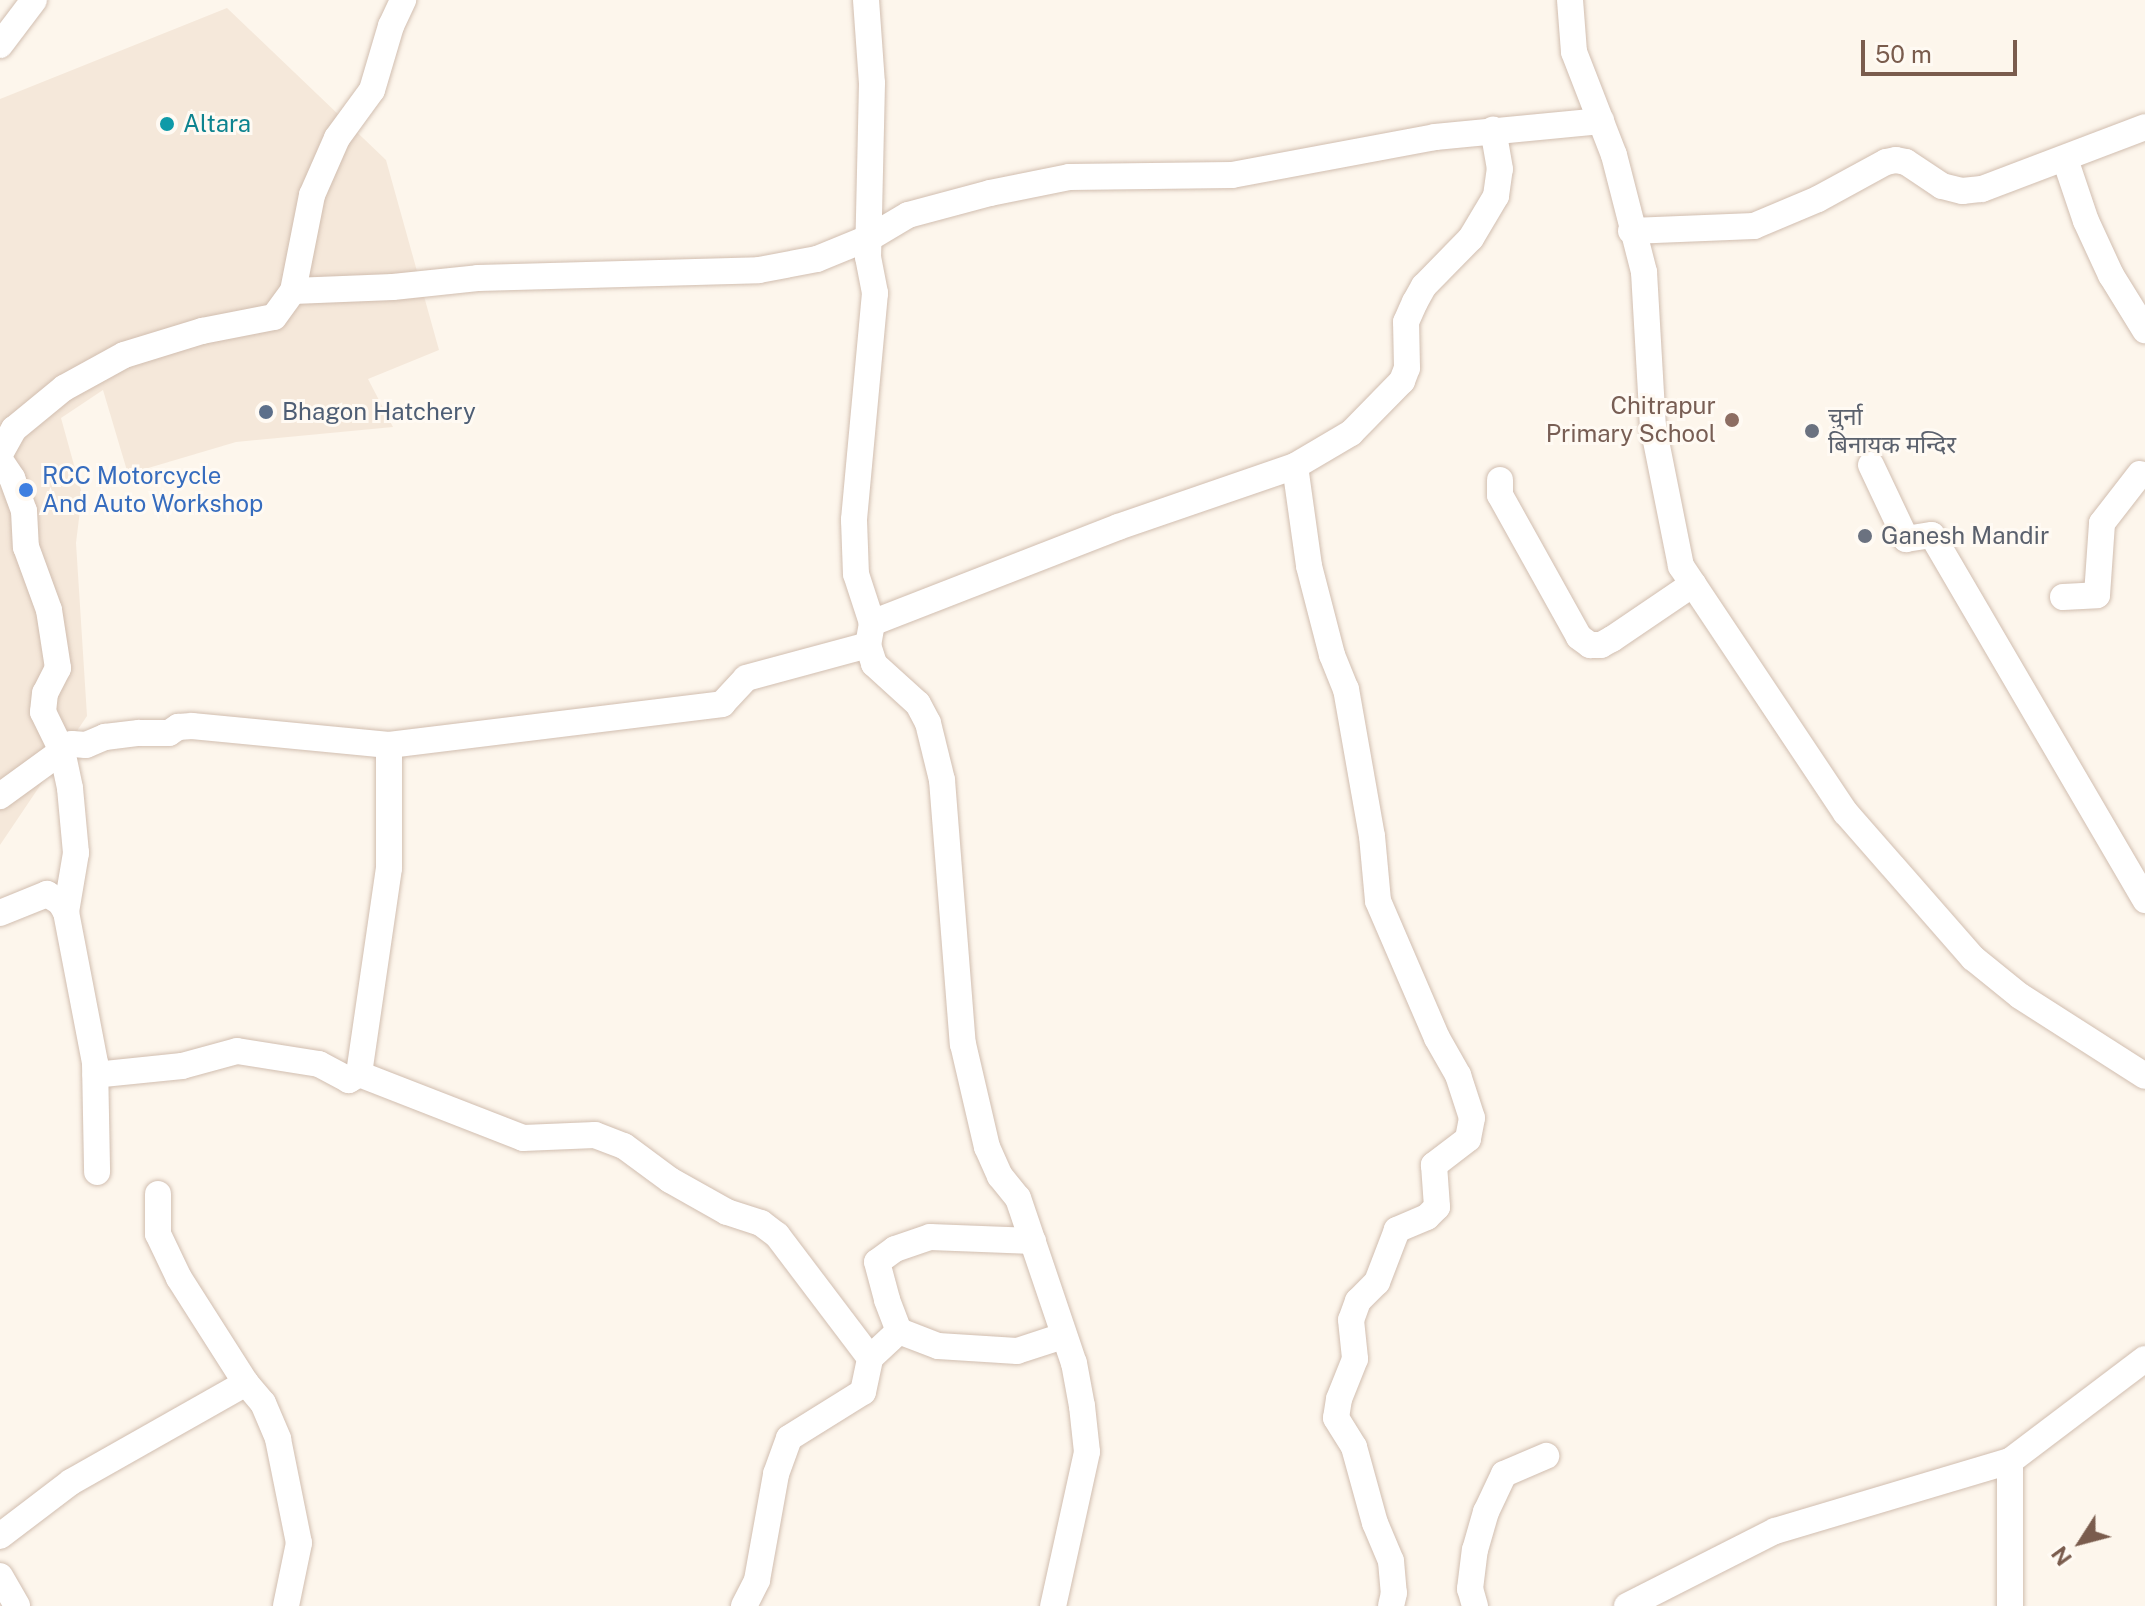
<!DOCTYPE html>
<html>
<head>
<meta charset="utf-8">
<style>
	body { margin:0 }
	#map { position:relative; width:2145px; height:1606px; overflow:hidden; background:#fdf6ec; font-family:"Public Sans","Noto Sans Devanagari",sans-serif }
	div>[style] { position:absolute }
	.residential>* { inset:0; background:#f5e8da }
	.roads { filter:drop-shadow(0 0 2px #d1beb0) drop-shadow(0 0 2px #d1beb0) }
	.minor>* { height:26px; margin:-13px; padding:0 13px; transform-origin:13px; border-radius:13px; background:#fff }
	.dots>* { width:22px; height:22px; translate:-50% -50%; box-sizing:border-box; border:4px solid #fffaf3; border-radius:50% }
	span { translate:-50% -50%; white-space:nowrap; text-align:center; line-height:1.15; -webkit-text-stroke:6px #fffaf3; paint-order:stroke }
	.culture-label { font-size:24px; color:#0d838f }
	.left { translate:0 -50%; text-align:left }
	.education-label { font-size:24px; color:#785e54 }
	.right { translate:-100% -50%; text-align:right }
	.service-label { font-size:24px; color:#4e5e75 }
	.worship-label { font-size:24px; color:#5b616d }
	.shop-label { font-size:24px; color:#366cbe }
	.north { position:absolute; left:2041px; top:1502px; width:80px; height:80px; -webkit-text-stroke:6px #fffaf3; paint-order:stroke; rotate:234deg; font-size:22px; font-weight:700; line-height:32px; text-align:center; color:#7a5c4d }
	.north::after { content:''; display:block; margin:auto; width:28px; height:36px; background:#7a5c4d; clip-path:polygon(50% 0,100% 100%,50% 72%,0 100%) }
	.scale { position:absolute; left:1861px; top:40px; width:156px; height:36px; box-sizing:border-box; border:4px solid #7a5c4d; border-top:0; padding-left:10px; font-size:24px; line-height:28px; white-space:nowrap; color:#7a5c4d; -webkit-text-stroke:6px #fffaf3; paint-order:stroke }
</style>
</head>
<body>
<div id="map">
	<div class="residential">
		<i style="clip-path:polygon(227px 8px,386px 160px,439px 350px,368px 379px,393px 427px,236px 442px,128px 474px,103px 390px,61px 418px,82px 494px,76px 543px,87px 716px,0 845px,0 99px)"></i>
	</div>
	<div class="roads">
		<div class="minor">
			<i style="left:866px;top:0;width:83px;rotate:85.9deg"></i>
			<i style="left:872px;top:83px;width:174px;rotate:91.3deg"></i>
			<i style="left:868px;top:257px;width:37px;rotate:79deg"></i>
			<i style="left:875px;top:293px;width:228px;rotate:95.3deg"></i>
			<i style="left:854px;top:520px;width:54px;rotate:87.9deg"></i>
			<i style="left:856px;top:574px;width:52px;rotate:71.9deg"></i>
			<i style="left:872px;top:623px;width:22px;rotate:100deg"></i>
			<i style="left:868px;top:645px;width:20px;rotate:72deg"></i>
			<i style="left:874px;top:664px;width:59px;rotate:42.3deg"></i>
			<i style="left:918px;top:704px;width:21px;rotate:62deg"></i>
			<i style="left:928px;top:723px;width:59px;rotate:76.2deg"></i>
			<i style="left:942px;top:780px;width:265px;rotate:85.5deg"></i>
			<i style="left:963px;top:1044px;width:106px;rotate:76.9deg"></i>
			<i style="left:987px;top:1147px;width:32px;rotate:66deg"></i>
			<i style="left:1000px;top:1176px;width:28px;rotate:51deg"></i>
			<i style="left:1018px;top:1198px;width:174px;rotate:71.3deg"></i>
			<i style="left:1074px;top:1363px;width:44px;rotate:79.5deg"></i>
			<i style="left:1082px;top:1406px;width:46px;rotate:83.8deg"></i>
			<i style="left:1087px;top:1452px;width:158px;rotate:102.4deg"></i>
			<i style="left:1570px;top:0;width:52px;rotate:85.6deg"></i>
			<i style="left:1574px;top:52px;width:110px;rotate:68.8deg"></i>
			<i style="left:1614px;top:155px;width:121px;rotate:75.6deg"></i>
			<i style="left:1644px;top:272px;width:154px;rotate:86.7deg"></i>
			<i style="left:1653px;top:426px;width:143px;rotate:78.7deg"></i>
			<i style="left:1681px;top:566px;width:297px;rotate:56.3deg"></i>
			<i style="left:1846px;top:813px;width:193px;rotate:48.8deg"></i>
			<i style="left:1973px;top:958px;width:60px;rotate:39deg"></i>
			<i style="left:2020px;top:996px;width:148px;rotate:32.6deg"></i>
			<i style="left:0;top:45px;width:56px;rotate:-52.9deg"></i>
			<i style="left:2065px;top:159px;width:65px;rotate:71.3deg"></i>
			<i style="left:2086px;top:221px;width:60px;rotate:65.2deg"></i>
			<i style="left:2111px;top:275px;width:65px;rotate:58.3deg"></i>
			<i style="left:1631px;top:231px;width:123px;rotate:-2.3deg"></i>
			<i style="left:1754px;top:226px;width:69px;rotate:-22.9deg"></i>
			<i style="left:1818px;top:199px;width:77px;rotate:-28.6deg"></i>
			<i style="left:1886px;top:162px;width:10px;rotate:-11deg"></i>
			<i style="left:1896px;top:160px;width:10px;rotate:11deg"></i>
			<i style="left:1906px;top:162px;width:43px;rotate:33.7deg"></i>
			<i style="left:1942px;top:186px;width:21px;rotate:14deg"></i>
			<i style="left:1962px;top:191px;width:20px;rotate:-6deg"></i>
			<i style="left:1982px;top:189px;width:174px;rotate:-20.8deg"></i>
			<i style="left:293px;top:291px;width:100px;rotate:-2.3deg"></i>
			<i style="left:393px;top:287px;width:85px;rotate:-6deg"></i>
			<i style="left:478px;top:278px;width:281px;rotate:-1.6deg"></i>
			<i style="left:759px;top:270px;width:59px;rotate:-10.7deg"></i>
			<i style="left:817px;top:259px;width:58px;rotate:-22.2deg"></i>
			<i style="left:871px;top:237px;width:43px;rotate:-30.7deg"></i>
			<i style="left:908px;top:215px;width:85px;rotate:-15deg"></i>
			<i style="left:990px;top:193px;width:81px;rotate:-11.4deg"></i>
			<i style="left:1069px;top:177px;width:163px;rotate:-0.7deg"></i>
			<i style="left:1232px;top:175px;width:207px;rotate:-10.6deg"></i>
			<i style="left:1435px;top:137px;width:167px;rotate:-5.5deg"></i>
			<i style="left:0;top:454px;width:29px;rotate:-61deg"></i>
			<i style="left:14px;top:429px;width:65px;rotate:-39.4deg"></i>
			<i style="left:64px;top:388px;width:68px;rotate:-28.8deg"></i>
			<i style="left:124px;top:355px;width:82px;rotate:-17.1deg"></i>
			<i style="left:202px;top:331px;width:73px;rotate:-11deg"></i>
			<i style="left:274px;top:317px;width:32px;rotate:-54deg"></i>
			<i style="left:293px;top:291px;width:98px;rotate:-78.8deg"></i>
			<i style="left:312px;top:195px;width:62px;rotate:-66.3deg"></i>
			<i style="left:337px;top:138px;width:59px;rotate:-53.9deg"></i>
			<i style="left:372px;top:90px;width:67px;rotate:-73.5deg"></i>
			<i style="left:391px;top:26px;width:29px;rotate:-65deg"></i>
			<i style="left:0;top:460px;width:22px;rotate:56deg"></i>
			<i style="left:12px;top:478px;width:35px;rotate:70deg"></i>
			<i style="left:24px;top:511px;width:36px;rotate:87deg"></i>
			<i style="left:26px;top:547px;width:67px;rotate:69.9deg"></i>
			<i style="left:49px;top:610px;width:59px;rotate:81.2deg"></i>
			<i style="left:58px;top:668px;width:28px;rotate:117deg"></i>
			<i style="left:45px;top:693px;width:19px;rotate:96deg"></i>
			<i style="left:43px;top:712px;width:43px;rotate:64deg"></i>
			<i style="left:62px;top:751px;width:77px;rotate:144deg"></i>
			<i style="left:1871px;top:465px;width:82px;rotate:64.7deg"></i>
			<i style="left:1906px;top:539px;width:26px;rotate:-9deg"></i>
			<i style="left:1932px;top:535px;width:423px;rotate:59.7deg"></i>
			<i style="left:1295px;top:466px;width:101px;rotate:82deg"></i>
			<i style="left:1309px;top:566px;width:92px;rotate:75.5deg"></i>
			<i style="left:1332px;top:655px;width:37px;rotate:68deg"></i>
			<i style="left:1346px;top:689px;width:149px;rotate:80deg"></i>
			<i style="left:1372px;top:836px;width:65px;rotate:84.7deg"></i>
			<i style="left:1378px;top:901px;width:149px;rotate:66.7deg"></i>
			<i style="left:1437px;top:1038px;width:43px;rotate:60.4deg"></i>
			<i style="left:1458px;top:1075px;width:45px;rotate:72deg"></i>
			<i style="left:1472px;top:1118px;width:21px;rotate:101deg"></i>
			<i style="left:1468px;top:1139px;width:43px;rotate:142.6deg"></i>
			<i style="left:1434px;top:1165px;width:42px;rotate:85.9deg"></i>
			<i style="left:1437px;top:1207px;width:14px;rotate:135deg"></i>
			<i style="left:1427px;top:1217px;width:33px;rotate:157deg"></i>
			<i style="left:1397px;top:1230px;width:56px;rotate:111deg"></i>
			<i style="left:1377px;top:1282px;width:27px;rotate:135deg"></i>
			<i style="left:1358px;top:1301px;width:20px;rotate:110deg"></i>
			<i style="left:1351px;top:1320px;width:39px;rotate:84deg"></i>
			<i style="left:1355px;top:1359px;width:43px;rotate:111.8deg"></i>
			<i style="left:1339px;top:1399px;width:19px;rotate:99deg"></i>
			<i style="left:1336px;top:1418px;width:34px;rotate:58deg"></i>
			<i style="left:1354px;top:1447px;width:79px;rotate:74.6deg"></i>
			<i style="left:1375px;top:1523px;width:41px;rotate:67.2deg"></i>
			<i style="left:1391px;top:1561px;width:32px;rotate:85deg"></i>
			<i style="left:1394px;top:1593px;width:13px;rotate:103deg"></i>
			<i style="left:1500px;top:480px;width:15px;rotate:90deg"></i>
			<i style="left:1500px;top:495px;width:162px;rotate:60.9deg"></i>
			<i style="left:1579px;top:637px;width:14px;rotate:36deg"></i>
			<i style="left:1590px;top:645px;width:11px"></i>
			<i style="left:1601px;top:645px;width:13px;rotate:-29deg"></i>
			<i style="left:1612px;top:639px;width:98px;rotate:-34.2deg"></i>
			<i style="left:2063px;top:597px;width:34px;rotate:-3deg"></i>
			<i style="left:2097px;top:595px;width:72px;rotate:-86deg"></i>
			<i style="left:2102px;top:523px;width:62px;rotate:-52.2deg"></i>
			<i style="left:872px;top:623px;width:264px;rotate:-21.3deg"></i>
			<i style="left:1118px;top:527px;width:187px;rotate:-19deg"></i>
			<i style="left:1295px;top:466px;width:65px;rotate:-30.5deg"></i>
			<i style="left:1351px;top:433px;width:73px;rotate:-45.6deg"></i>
			<i style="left:1402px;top:381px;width:14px;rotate:-69deg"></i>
			<i style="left:1407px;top:368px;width:46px;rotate:-91.2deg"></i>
			<i style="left:1406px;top:322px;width:22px;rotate:-66deg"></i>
			<i style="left:1415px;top:302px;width:18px;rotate:-61deg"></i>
			<i style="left:1424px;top:286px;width:67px;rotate:-45.6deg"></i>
			<i style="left:1471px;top:238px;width:49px;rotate:-59.2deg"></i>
			<i style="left:1496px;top:196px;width:27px;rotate:-82deg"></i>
			<i style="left:1500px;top:169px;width:40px;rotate:-100deg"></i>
			<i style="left:389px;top:745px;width:336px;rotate:-7deg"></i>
			<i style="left:722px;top:704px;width:35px;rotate:-47deg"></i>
			<i style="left:746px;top:678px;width:126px;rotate:-15.1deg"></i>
			<i style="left:66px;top:912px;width:60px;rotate:-80.4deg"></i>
			<i style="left:76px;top:853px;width:65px;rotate:-95.3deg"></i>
			<i style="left:70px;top:788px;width:38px;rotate:-102deg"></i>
			<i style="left:62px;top:751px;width:12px;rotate:-35deg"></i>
			<i style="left:72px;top:744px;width:14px;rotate:4deg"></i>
			<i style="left:86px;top:745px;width:21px;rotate:-23deg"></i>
			<i style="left:105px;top:737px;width:34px;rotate:-7deg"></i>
			<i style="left:139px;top:733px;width:30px"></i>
			<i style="left:169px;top:733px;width:11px;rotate:-34deg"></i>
			<i style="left:178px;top:727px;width:14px;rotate:-4deg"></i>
			<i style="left:192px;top:726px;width:198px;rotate:5.5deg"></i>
			<i style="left:389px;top:745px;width:123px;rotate:90deg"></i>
			<i style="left:389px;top:868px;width:208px;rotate:98.3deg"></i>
			<i style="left:359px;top:1074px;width:12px;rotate:149deg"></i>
			<i style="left:349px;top:1080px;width:34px;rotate:-152deg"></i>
			<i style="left:319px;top:1064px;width:83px;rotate:-171deg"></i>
			<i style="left:237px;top:1051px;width:57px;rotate:164.7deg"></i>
			<i style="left:182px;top:1066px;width:87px;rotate:174.1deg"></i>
			<i style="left:0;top:913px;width:51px;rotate:-22deg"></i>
			<i style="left:47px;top:894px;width:15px;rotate:32deg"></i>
			<i style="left:60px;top:902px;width:12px;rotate:59deg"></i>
			<i style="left:66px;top:912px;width:154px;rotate:79.1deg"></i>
			<i style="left:95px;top:1063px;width:109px;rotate:88.9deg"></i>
			<i style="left:359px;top:1074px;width:176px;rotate:21.3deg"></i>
			<i style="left:523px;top:1138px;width:72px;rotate:-2.4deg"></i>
			<i style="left:595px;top:1135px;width:31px;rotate:21deg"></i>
			<i style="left:624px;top:1146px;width:57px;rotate:36.5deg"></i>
			<i style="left:670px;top:1180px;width:65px;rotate:29.3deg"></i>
			<i style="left:727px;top:1212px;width:36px;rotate:18deg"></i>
			<i style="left:761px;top:1223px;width:20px;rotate:37deg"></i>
			<i style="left:777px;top:1235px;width:154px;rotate:52.9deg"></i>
			<i style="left:158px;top:1194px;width:40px;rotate:90deg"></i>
			<i style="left:158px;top:1234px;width:49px;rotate:64.5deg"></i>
			<i style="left:179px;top:1278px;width:125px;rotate:57.5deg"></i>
			<i style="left:246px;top:1383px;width:26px;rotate:50deg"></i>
			<i style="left:263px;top:1403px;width:39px;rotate:67deg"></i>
			<i style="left:278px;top:1439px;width:106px;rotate:78.6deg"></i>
			<i style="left:299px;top:1543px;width:64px;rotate:101.7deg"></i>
			<i style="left:1033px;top:1241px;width:103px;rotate:-177.8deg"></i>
			<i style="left:930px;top:1237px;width:37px;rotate:161deg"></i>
			<i style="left:895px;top:1249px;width:22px;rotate:144deg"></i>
			<i style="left:877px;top:1262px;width:39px;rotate:75deg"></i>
			<i style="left:887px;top:1300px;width:33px;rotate:69deg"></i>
			<i style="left:899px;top:1331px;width:42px;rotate:21deg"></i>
			<i style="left:938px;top:1346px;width:79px;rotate:3.6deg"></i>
			<i style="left:1017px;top:1351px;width:48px;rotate:-18.1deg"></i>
			<i style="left:2010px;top:1461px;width:145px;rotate:90deg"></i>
			<i style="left:0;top:1536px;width:89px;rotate:-37.3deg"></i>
			<i style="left:71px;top:1482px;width:201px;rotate:-29.5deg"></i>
			<i style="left:0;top:1576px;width:34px;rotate:60deg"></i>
			<i style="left:744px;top:1606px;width:29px;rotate:-63deg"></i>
			<i style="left:757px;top:1580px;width:108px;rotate:-79.8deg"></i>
			<i style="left:776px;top:1474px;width:38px;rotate:-70deg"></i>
			<i style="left:789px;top:1438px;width:87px;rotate:-31.9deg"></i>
			<i style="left:863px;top:1392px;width:35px;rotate:-78deg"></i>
			<i style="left:870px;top:1358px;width:40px;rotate:-43deg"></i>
			<i style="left:1475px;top:1606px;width:18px;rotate:-106deg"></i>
			<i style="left:1470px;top:1589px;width:39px;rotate:-83deg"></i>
			<i style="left:1475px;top:1550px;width:40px;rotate:-74deg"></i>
			<i style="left:1486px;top:1512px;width:42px;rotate:-64.7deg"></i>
			<i style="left:1504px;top:1474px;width:46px;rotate:-23.2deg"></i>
			<i style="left:1627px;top:1606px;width:166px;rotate:-26.9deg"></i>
			<i style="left:1775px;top:1531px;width:245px;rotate:-16.6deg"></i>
			<i style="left:2010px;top:1461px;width:169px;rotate:-37.1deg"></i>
		</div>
	</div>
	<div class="dots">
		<i style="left:167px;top:124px;background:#0f9aa8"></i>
		<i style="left:266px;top:412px;background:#5c6f8a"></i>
		<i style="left:1732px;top:420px;background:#8d6e63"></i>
		<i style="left:1812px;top:431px;background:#6b7280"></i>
		<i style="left:26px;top:490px;background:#3f7fe0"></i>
		<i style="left:1865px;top:536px;background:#6b7280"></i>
	</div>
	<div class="culture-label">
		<span class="left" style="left:183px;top:124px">Altara</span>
	</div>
	<div class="education-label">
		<span class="right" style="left:1716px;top:420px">Chitrapur<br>Primary School</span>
	</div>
	<div class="service-label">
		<span class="left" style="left:282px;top:412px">Bhagon Hatchery</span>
	</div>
	<div class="worship-label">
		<span class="left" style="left:1828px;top:431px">चुर्ना<br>बिनायक मन्दिर</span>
		<span class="left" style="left:1881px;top:536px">Ganesh Mandir</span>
	</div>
	<div class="shop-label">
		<span class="left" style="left:42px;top:490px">RCC Motorcycle<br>And Auto Workshop</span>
	</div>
	<div class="north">N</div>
	<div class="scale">50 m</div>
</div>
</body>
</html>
